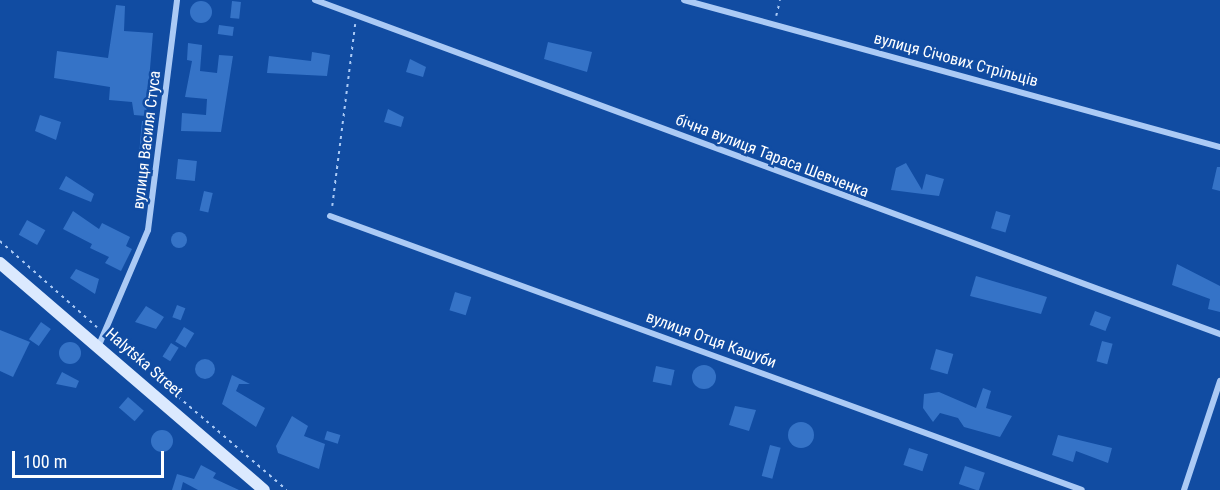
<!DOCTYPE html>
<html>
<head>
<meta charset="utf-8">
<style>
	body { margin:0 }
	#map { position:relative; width:1220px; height:490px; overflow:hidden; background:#114ca2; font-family:"Roboto Condensed",sans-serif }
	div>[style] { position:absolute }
	.building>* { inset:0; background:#3573c7; transform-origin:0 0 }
	.round { border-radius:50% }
	.path>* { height:1.5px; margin-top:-0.75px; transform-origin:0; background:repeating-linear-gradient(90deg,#abcaf5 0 3px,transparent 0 7.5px) }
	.street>* { height:6px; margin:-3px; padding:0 3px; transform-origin:3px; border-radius:3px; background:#abcaf5 }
	.secondary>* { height:12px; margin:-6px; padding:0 6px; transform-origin:6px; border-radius:6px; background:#dbe9fe }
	span { translate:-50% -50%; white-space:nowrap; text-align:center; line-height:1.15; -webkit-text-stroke:5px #114ca2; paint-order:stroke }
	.street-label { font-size:16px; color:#fff }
	.scale { position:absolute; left:12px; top:451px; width:152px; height:27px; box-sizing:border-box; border:3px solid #fff; border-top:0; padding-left:8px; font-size:18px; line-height:21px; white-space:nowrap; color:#fff; -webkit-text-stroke:4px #114ca2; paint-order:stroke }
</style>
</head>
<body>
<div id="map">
	<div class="building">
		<i style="left:232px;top:1px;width:9px;height:17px;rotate:6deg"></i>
		<i class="round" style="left:190px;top:1px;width:22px;height:22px"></i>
		<i style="clip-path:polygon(116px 5px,125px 6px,124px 31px,153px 33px,146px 116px,134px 115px,132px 102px,109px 100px,110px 87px,54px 78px,57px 51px,108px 58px)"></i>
		<i style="left:219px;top:25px;width:15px;height:9px;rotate:8deg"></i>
		<i style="clip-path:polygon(548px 42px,592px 52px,587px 72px,544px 59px)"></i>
		<i style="clip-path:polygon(188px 43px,202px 45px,200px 71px,217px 73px,219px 55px,233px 56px,221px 132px,181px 131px,182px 113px,206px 115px,207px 99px,185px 97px,192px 61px,187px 60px)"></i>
		<i style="clip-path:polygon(312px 52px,330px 55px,327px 76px,267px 73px,269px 56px,311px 61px)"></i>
		<i style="clip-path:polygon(410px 59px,426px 67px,423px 77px,406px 72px)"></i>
		<i style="clip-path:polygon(388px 109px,404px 117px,401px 127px,384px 122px)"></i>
		<i style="clip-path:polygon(40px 115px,61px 122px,56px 140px,35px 131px)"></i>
		<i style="left:142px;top:121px;width:11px;height:28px;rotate:5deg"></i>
		<i style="left:178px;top:159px;width:19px;height:20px;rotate:6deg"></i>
		<i style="clip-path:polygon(906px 163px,922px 190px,926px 174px,944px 179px,939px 196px,891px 190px,896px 168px)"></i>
		<i style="clip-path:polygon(1217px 167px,1220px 167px,1220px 191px,1212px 189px)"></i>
		<i style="clip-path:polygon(66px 176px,94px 194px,91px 202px,59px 189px)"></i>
		<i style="left:204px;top:191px;width:9px;height:20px;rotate:13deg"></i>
		<i style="clip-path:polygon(73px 211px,99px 229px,102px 223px,130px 237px,126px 246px,132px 249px,121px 271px,105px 263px,109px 257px,90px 248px,92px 244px,63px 229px)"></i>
		<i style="left:996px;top:211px;width:15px;height:18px;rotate:16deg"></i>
		<i style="left:27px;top:220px;width:21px;height:17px;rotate:29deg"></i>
		<i class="round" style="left:171px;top:232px;width:16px;height:16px"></i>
		<i style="clip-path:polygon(1177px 264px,1220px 286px,1220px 312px,1208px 309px,1210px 299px,1172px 285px)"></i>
		<i style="clip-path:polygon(76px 269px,99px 279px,95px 294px,70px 278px)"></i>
		<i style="clip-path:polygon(976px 276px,1047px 297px,1041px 314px,970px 296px)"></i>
		<i style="left:455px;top:292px;width:17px;height:19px;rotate:17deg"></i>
		<i style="left:177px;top:305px;width:9px;height:13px;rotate:21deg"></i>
		<i style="clip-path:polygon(146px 306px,164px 317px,156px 329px,135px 322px)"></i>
		<i style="left:1095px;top:311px;width:17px;height:15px;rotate:21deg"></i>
		<i style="left:41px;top:322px;width:12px;height:21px;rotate:35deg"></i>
		<i style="left:184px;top:327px;width:12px;height:17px;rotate:31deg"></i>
		<i style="clip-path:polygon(0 330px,30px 342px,13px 377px,0 371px)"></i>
		<i style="left:1102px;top:341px;width:11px;height:21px;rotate:15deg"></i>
		<i class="round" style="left:59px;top:342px;width:22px;height:22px"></i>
		<i style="left:171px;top:343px;width:9px;height:16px;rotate:32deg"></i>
		<i style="left:936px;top:349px;width:18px;height:21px;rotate:16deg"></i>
		<i class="round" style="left:195px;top:359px;width:20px;height:20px"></i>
		<i class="round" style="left:692px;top:365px;width:24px;height:24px"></i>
		<i style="left:656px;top:366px;width:19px;height:16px;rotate:12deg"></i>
		<i style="clip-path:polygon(62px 372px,79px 381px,76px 388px,56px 384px)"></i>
		<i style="clip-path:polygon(232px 375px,250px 384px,239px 384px,236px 391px,265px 408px,256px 427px,222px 404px)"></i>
		<i style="clip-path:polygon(983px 388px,991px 391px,986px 408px,1012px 416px,1000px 437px,964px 427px,958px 418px,940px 413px,933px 422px,923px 408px,924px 394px,939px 392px,976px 408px)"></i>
		<i style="left:128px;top:397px;width:21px;height:14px;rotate:41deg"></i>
		<i style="clip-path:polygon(735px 406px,756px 410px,749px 431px,729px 425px)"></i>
		<i style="clip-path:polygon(292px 416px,308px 426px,304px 436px,325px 444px,319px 469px,278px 453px,276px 446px)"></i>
		<i class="round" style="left:788px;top:422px;width:26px;height:26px"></i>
		<i class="round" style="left:151px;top:430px;width:22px;height:22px"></i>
		<i style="left:327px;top:431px;width:14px;height:9px;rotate:17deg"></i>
		<i style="clip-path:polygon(1058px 435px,1112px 448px,1108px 463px,1076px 451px,1073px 462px,1052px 455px)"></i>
		<i style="left:770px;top:445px;width:11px;height:32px;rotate:15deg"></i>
		<i style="left:909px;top:448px;width:20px;height:18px;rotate:18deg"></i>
		<i style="clip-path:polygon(201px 465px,216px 473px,213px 478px,239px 490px,198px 490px,183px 482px,181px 490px,172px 490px,177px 474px,194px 479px)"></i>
		<i style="left:965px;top:466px;width:21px;height:19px;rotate:19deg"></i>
	</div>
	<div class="path">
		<i style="left:776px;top:16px;width:16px;rotate:-76deg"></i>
		<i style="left:332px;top:206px;width:183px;rotate:-82.8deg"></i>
		<i style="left:0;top:241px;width:130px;rotate:41.6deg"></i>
		<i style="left:110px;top:338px;width:233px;rotate:40.7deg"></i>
	</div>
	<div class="street">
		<i style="left:315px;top:0;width:965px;rotate:20.26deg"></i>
		<i style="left:684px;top:0;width:556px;rotate:15.34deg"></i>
		<i style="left:330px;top:216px;width:800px;rotate:20.02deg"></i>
		<i style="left:99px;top:345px;width:125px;rotate:-66.9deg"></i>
		<i style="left:148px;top:230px;width:232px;rotate:-82.8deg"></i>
		<i style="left:1184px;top:490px;width:115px;rotate:-71.7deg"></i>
	</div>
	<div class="secondary">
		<i style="left:0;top:263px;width:348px;rotate:40.7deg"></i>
	</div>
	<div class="street-label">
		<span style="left:956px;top:60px;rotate:15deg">вулиця Січових Стрільців</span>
		<span style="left:147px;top:140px;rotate:-83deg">вулиця Василя Стуса</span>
		<span style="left:772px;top:156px;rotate:21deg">бічна вулиця Тараса Шевченка</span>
		<span style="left:711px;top:340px;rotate:20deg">вулиця Отця Кашуби</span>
		<span style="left:144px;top:363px;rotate:41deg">Halytska Street</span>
	</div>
	<div class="scale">100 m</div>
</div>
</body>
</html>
